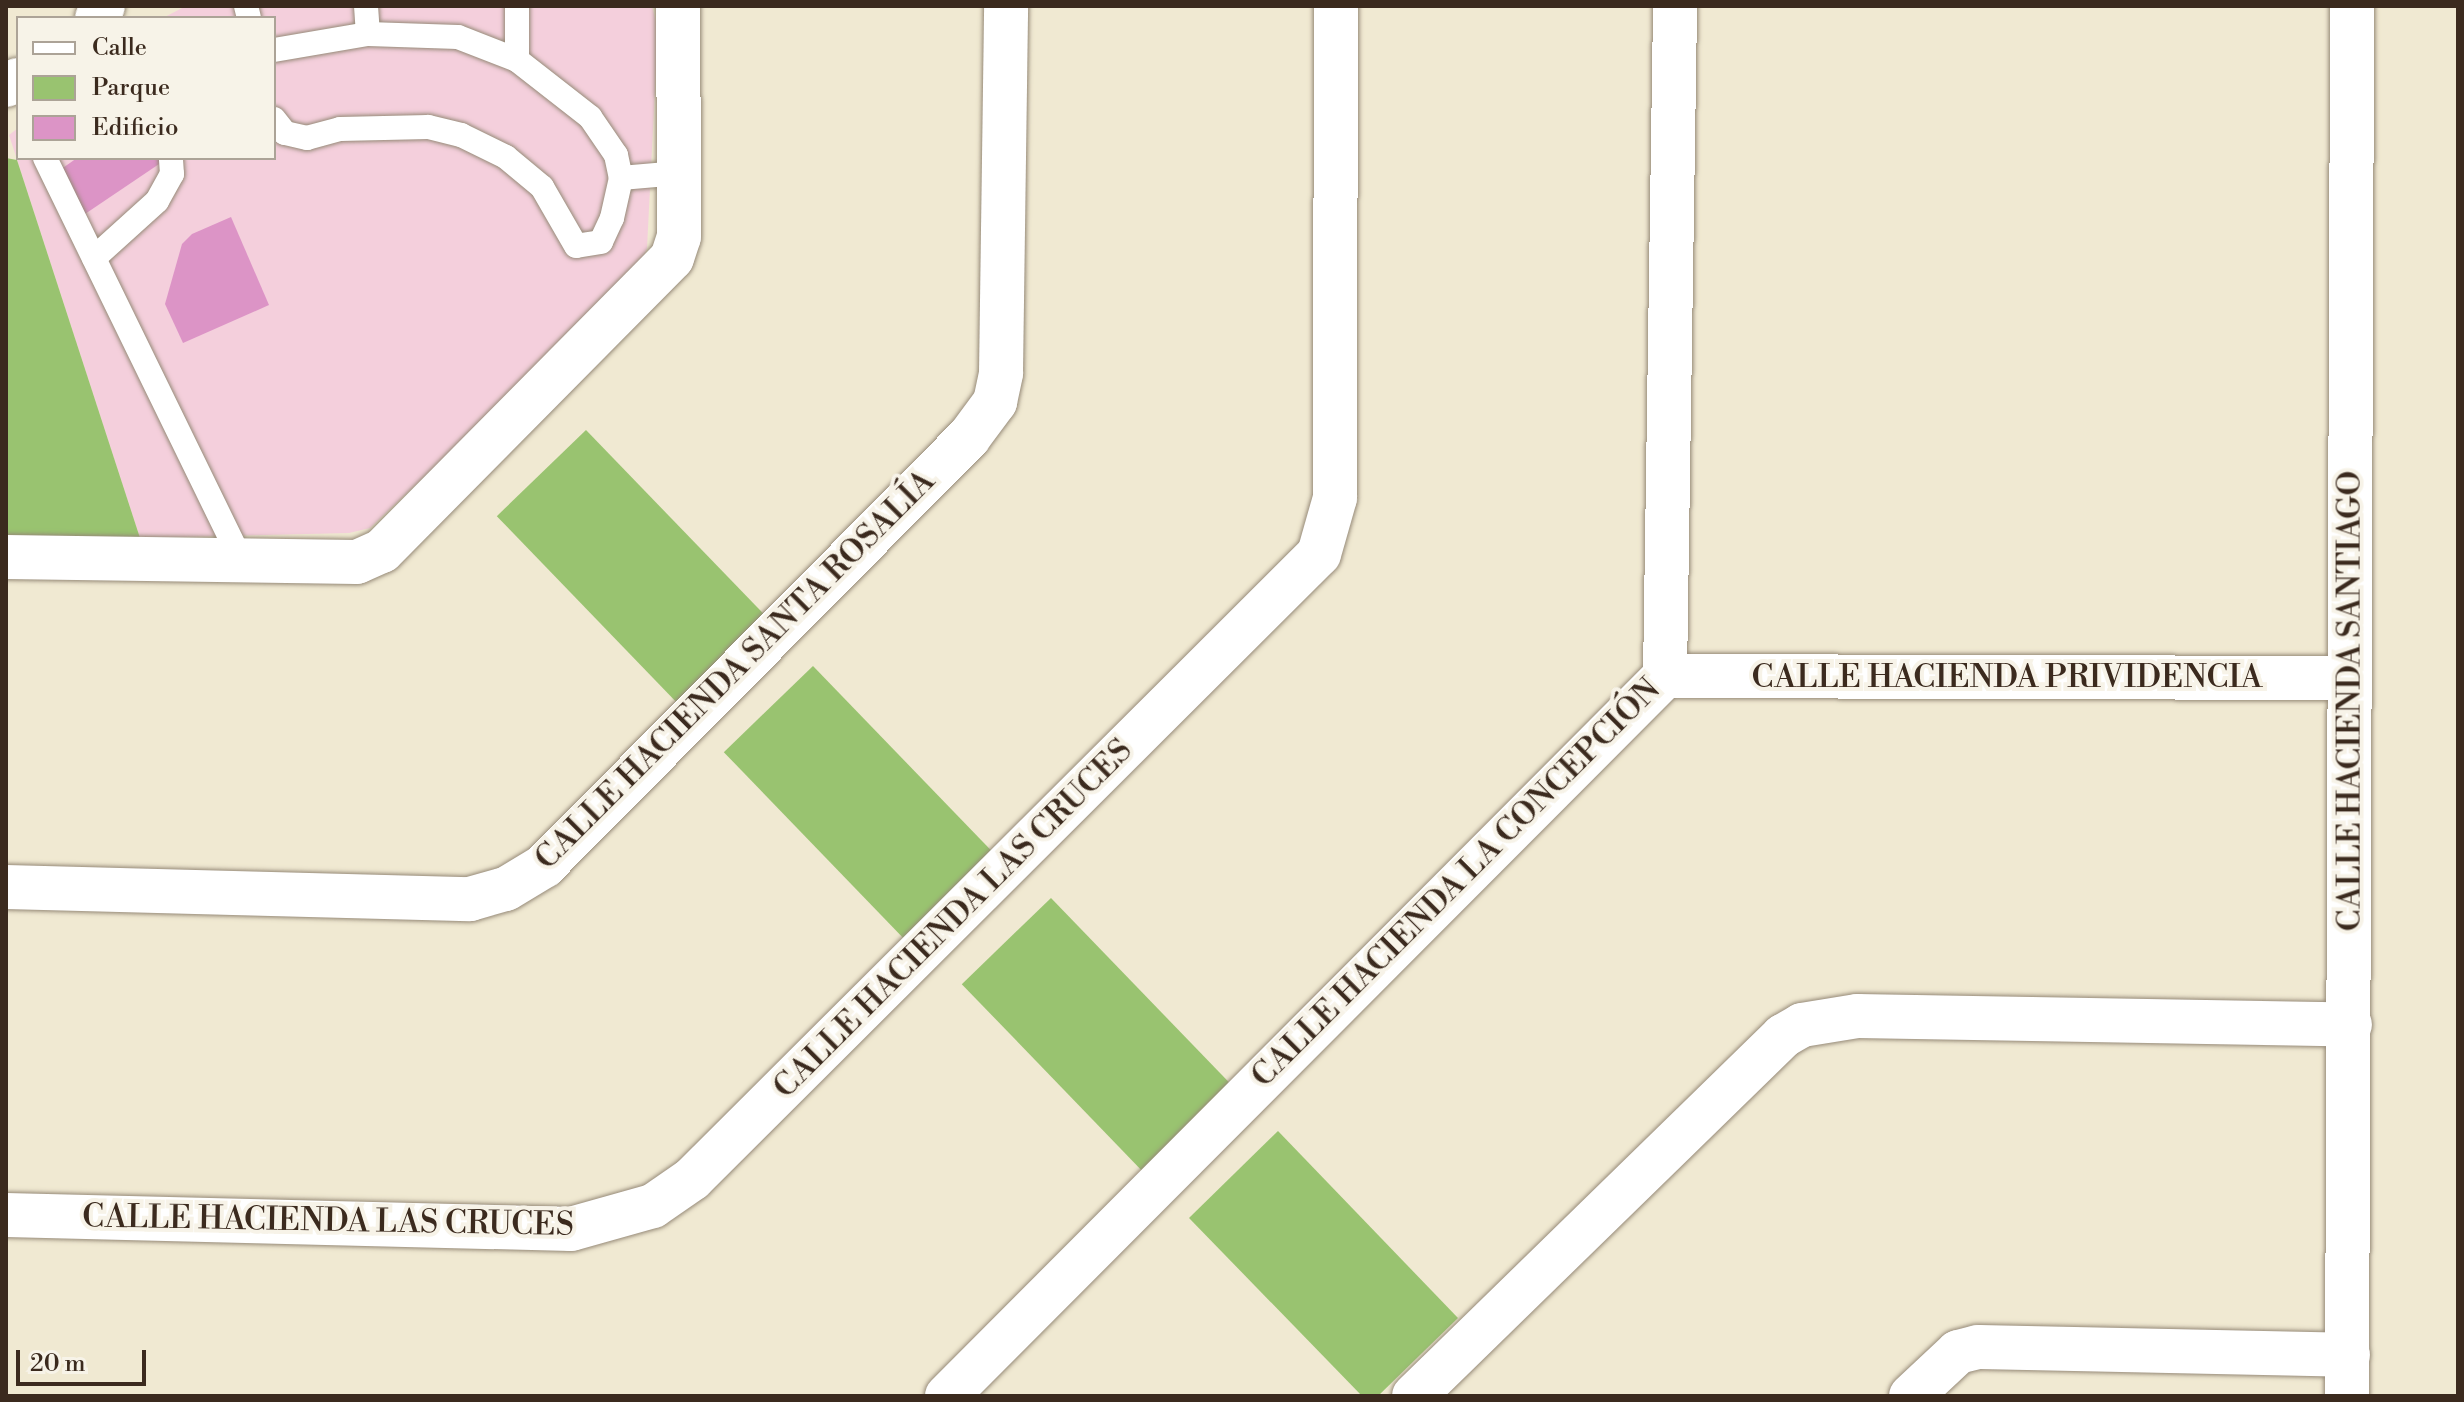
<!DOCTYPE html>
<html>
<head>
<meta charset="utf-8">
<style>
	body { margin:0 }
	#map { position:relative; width:2464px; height:1402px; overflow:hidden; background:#f0e9d2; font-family:"Libre Bodoni",serif }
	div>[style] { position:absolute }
	.built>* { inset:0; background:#f4cfdc }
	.green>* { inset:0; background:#99c370; transform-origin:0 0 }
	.building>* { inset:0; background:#dc94c6 }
	.roads { filter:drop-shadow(0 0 2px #968a78) drop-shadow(0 0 2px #968a78) }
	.lane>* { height:24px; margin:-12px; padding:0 12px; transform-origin:12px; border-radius:12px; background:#fff }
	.street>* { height:44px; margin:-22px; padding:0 22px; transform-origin:22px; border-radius:22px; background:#fff }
	.secondary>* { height:44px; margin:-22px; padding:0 22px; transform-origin:22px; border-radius:22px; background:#fff }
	span { translate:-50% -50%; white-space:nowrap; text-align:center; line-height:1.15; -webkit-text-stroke:8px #f7f3e8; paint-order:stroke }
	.street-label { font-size:32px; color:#3b2a1e }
	.frame { position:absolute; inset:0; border:8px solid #3b2a1e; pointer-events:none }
	.legend { position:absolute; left:16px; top:16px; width:260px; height:144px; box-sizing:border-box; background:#f7f3e8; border:2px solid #aca397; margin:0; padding:10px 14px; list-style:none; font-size:24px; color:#3b2a1e }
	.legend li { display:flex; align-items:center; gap:16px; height:40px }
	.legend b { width:40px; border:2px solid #aca397 }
	.scale { position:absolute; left:16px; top:1350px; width:130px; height:36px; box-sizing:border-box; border:4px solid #3b2a1e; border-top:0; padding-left:10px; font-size:24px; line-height:28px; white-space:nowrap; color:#3b2a1e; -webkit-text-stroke:6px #f7f3e8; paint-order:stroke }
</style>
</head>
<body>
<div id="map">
	<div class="built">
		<i style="clip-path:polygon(186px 6px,652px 6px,658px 30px,647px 248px,637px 275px,370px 528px,349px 533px,140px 538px,9px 135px,18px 128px,18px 158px,274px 158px,274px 18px,163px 18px)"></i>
	</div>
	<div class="green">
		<i style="clip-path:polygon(6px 158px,17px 160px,140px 538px,6px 539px)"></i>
		<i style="left:586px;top:430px;width:260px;height:124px;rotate:46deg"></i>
		<i style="left:813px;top:666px;width:260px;height:124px;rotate:46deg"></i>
		<i style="left:1051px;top:898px;width:260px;height:124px;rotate:46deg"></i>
		<i style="clip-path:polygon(1278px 1131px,1458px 1318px,1378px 1396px,1362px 1396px,1189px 1218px)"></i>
	</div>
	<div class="building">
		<i style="clip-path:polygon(77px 158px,168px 158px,85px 214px,57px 172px)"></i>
		<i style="clip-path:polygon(231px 217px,269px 305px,183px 343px,165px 304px,182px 244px,192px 234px)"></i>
	</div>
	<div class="roads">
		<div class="lane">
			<i style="left:246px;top:6px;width:12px;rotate:76deg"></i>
			<i style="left:366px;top:6px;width:28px;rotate:86deg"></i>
			<i style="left:274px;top:50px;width:95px;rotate:-9.7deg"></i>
			<i style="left:368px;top:34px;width:90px;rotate:1.9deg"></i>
			<i style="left:458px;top:37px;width:63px;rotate:21.3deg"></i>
			<i style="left:517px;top:60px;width:93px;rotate:38deg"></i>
			<i style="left:590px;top:117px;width:46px;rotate:55.6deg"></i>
			<i style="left:616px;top:155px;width:24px;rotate:78deg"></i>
			<i style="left:621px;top:178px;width:41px;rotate:102.7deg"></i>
			<i style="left:612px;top:218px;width:26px;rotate:115deg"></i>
			<i style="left:601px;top:242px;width:25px;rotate:171deg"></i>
			<i style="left:576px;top:246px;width:68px;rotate:-120deg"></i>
			<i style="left:542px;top:187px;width:47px;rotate:-140.2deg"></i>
			<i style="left:506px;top:157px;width:50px;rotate:-153.9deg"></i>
			<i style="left:461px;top:135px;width:34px;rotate:-166deg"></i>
			<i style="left:428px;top:127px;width:88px;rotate:178.7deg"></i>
			<i style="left:340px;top:129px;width:34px;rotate:165deg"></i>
			<i style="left:307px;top:138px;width:23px;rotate:-167deg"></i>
			<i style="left:285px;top:133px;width:18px;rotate:-128deg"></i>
			<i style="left:517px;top:60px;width:54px;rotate:-90deg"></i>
			<i style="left:45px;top:158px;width:447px;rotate:64deg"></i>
			<i style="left:621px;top:178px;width:58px;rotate:-4.9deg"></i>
			<i style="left:94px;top:258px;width:85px;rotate:-42.1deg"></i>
			<i style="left:157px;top:201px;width:31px;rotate:-61deg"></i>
			<i style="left:172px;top:174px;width:16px;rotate:-94deg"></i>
		</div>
		<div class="street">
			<i style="left:6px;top:557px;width:351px;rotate:0.8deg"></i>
			<i style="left:357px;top:562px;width:27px;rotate:-24deg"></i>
			<i style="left:382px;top:551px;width:412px;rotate:-45.3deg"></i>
			<i style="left:672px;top:258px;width:22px;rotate:-72deg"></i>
			<i style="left:679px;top:237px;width:231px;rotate:-90.2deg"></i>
			<i style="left:1665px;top:676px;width:684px;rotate:0.17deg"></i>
			<i style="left:6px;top:887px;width:464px;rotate:1.5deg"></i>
			<i style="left:470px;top:899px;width:37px;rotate:-16deg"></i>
			<i style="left:506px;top:889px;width:44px;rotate:-31.2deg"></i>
			<i style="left:544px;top:866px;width:604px;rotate:-45.27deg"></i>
			<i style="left:969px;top:437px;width:44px;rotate:-53.4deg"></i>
			<i style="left:995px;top:402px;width:30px;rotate:-78deg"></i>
			<i style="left:1001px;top:373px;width:367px;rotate:-89.2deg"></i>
			<i style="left:6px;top:1215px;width:565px;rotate:1.42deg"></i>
			<i style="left:571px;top:1229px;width:85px;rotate:-15.7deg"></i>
			<i style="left:653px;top:1206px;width:47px;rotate:-34.7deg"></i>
			<i style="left:692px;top:1179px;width:885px;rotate:-44.91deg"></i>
			<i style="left:1319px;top:554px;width:58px;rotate:-74.1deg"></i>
			<i style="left:1335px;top:498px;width:492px;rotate:-89.9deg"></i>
			<i style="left:947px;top:1396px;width:1017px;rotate:-45.08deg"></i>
			<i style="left:1665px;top:676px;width:670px;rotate:-89.14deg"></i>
			<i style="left:1414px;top:1396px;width:516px;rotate:-44.29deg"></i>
			<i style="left:1783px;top:1036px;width:22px;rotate:-30deg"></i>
			<i style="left:1802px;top:1025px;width:56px;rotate:-9.3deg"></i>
			<i style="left:1857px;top:1016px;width:493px;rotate:1deg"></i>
			<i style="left:1911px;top:1396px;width:64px;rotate:-43.1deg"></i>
			<i style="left:1958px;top:1352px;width:21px;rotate:-14deg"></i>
			<i style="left:1978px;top:1347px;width:370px;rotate:1.2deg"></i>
		</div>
		<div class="secondary">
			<i style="left:97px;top:18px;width:13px;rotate:-63deg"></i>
			<i style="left:6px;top:85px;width:13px;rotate:-23deg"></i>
			<i style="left:2347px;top:1396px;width:1390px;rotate:-89.79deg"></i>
		</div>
	</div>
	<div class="street-label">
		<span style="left:735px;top:670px;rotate:-45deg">CALLE HACIENDA SANTA ROSALÍA</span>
		<span style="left:2007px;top:677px">CALLE HACIENDA PRIVIDENCIA</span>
		<span style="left:2350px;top:701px;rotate:-90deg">CALLE HACIENDA SANTIAGO</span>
		<span style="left:1456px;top:883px;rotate:-45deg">CALLE HACIENDA LA CONCEPCIÓN</span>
		<span style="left:953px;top:919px;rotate:-45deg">CALLE HACIENDA LAS CRUCES</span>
		<span style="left:328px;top:1221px;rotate:1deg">CALLE HACIENDA LAS CRUCES</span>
	</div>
	<div class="frame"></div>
	<ul class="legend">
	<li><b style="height:10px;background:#fff"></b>Calle</li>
	<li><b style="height:22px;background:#99c370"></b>Parque</li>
	<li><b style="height:22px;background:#dc94c6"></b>Edificio</li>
	</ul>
	<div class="scale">20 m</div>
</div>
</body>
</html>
